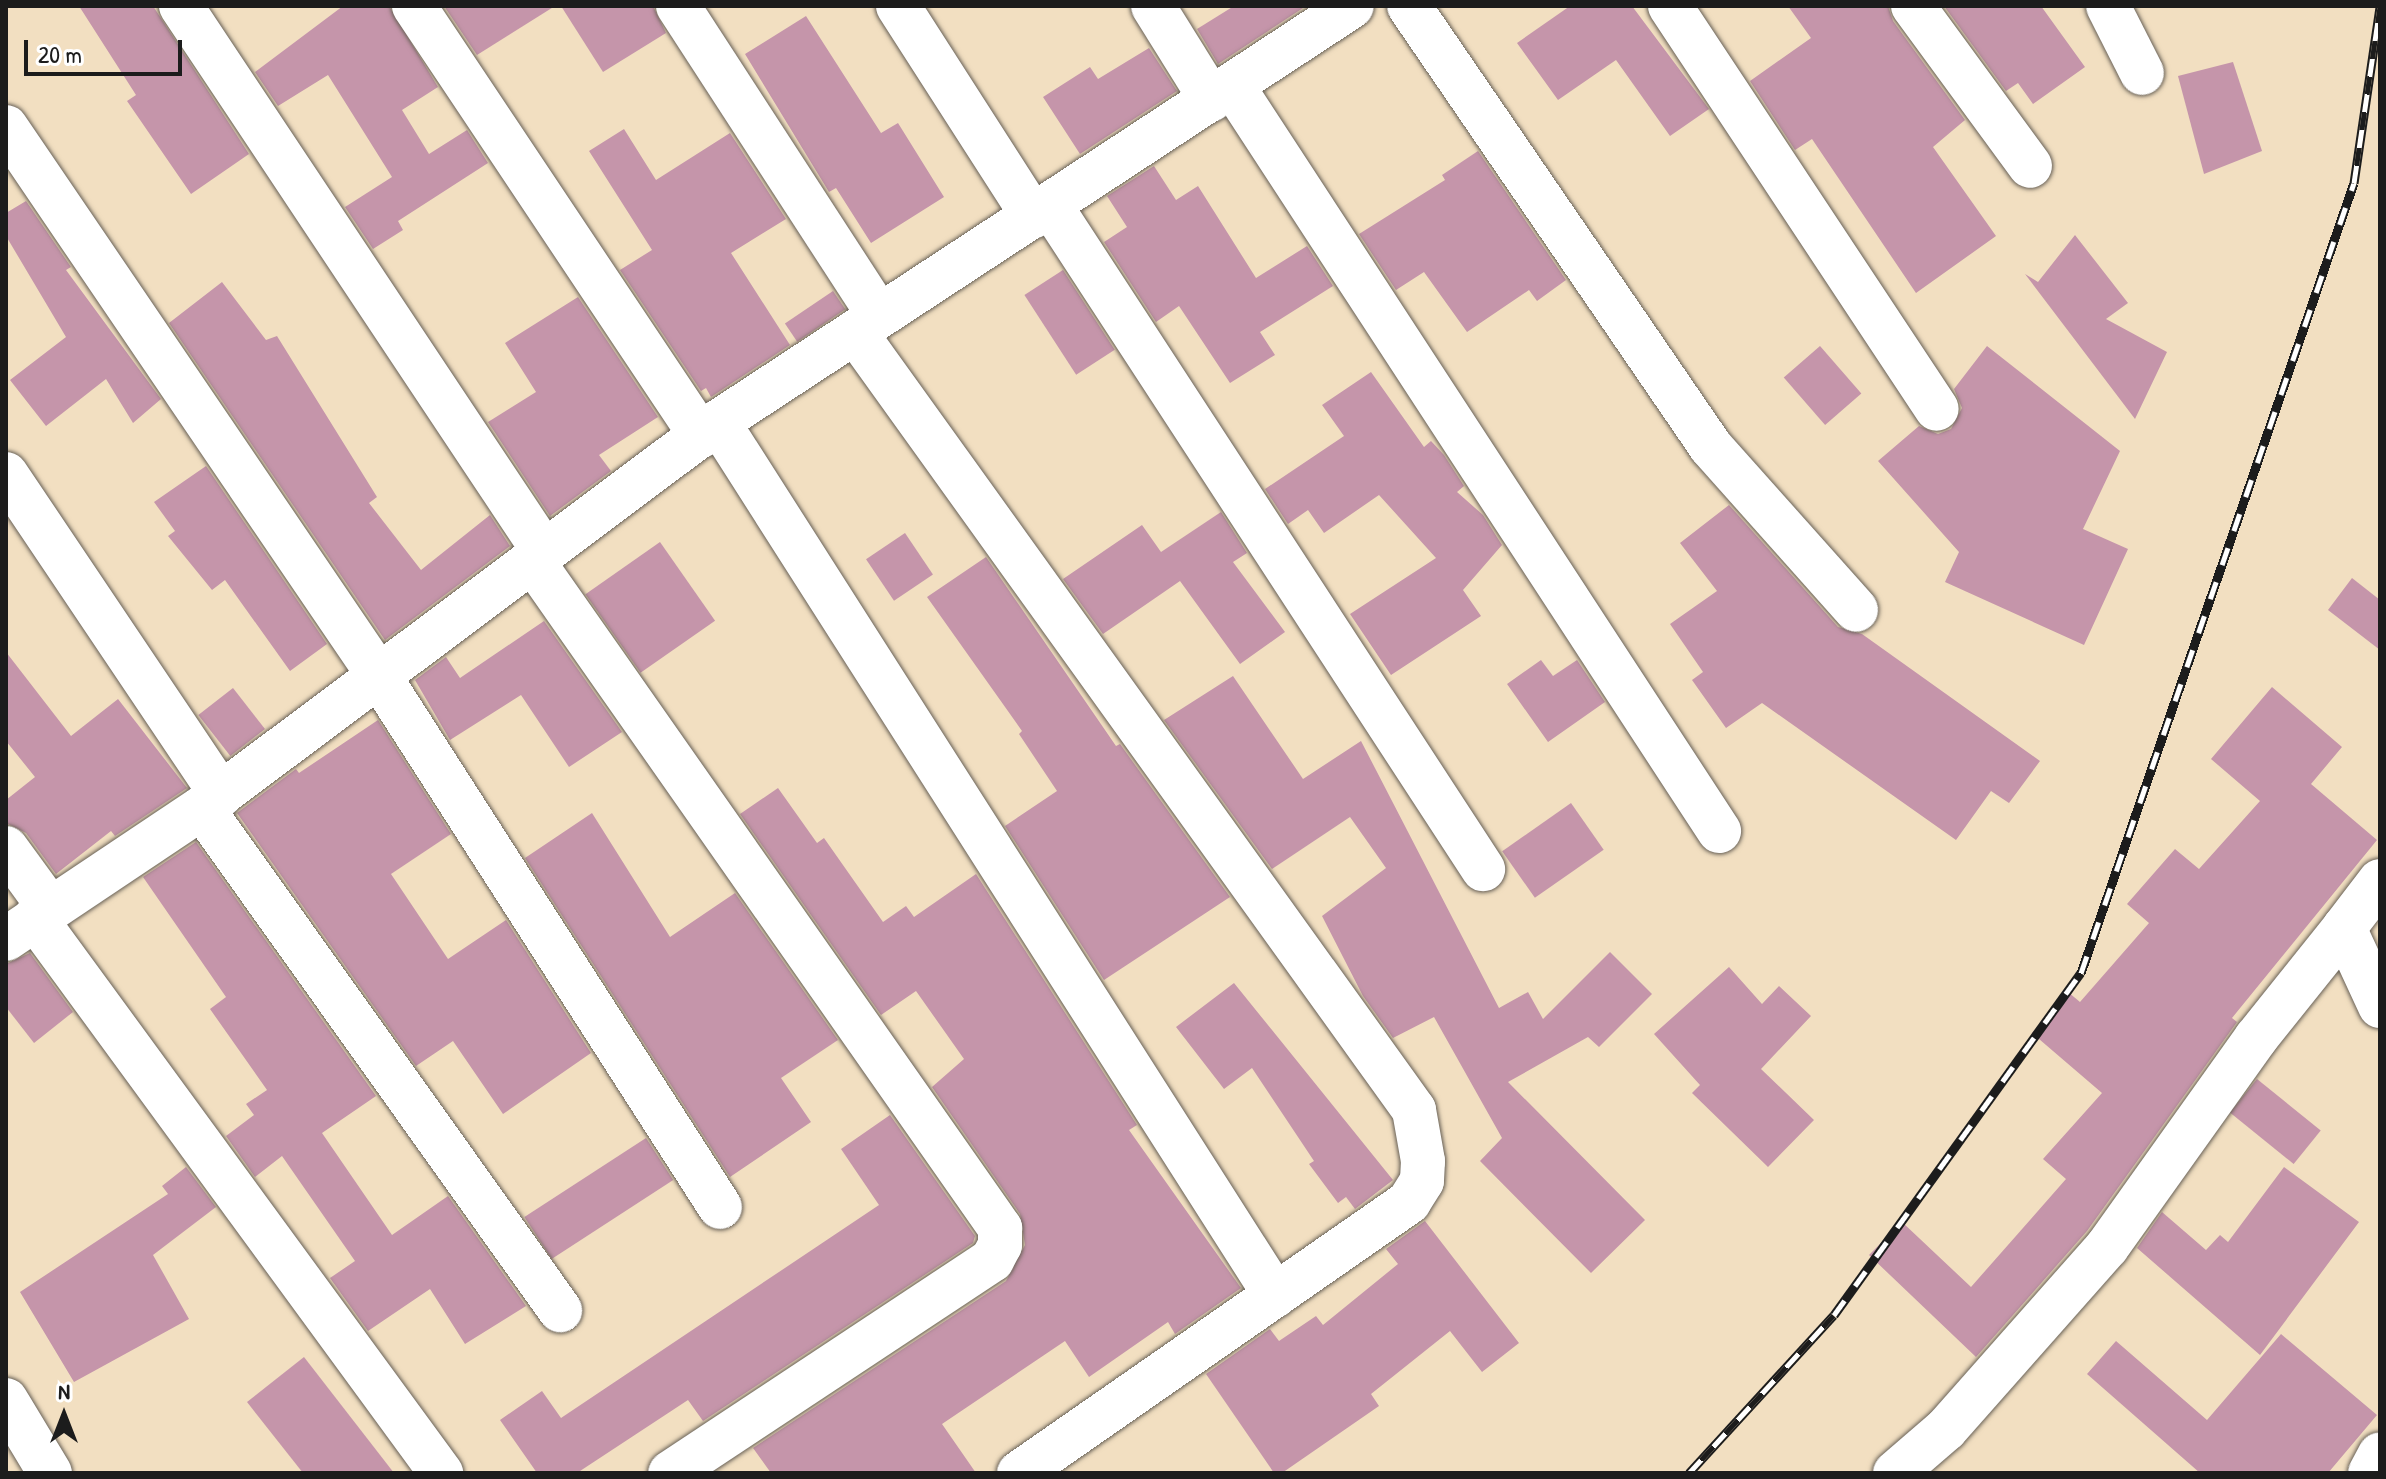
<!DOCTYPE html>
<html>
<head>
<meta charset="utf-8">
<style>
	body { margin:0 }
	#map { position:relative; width:2386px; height:1479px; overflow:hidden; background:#f2dfc1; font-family:"Patrick Hand",sans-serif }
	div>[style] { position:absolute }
	.building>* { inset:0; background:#c595aa; transform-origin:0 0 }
	.roads { filter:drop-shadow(0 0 2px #676056) drop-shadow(0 0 2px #676056) }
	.minor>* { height:44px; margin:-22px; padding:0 22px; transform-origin:22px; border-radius:22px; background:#fff }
	.rail>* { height:9px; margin-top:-4.5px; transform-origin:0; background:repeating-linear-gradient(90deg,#fff 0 18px,#1c1c1c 0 36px); box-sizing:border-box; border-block:2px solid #1c1c1c }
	span { translate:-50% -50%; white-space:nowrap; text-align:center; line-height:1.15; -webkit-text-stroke:8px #fff; paint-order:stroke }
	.frame { position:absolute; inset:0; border:8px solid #1c1c1c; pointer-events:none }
	.north { position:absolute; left:24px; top:1375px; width:80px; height:80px; -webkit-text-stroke:6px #fff; paint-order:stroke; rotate:0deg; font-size:22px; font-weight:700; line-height:32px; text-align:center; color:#1c1c1c }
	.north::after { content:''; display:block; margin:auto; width:28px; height:36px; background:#1c1c1c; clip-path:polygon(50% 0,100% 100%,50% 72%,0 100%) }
	.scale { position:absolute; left:24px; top:40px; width:158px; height:36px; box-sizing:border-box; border:4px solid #1c1c1c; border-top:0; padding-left:10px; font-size:24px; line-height:28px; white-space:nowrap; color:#1c1c1c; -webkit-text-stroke:6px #fff; paint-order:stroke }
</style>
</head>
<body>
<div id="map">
	<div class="building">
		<i style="clip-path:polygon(79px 6px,153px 6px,249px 154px,191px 194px,127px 101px,136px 95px)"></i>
		<i style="clip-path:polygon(343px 6px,389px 6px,438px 87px,402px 110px,429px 154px,467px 130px,488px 163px,398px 221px,403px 230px,373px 249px,345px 207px,392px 177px,328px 75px,278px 106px,255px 72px)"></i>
		<i style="clip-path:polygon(444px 6px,555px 6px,477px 55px)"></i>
		<i style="clip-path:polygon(561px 6px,653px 6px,666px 33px,603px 72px)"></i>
		<i style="clip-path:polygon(1234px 6px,1306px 6px,1218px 64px,1197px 29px)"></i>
		<i style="clip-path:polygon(1570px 6px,1632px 6px,1709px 109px,1670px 136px,1616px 60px,1558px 100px,1517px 43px)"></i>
		<i style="clip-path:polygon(1788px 6px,1888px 6px,1893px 21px,1965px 120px,1933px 147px,1996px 236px,1916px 293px,1812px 139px,1795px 150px,1750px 81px,1811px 38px)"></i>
		<i style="clip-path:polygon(1944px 6px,2041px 6px,2085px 67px,2033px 104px,2018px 83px,2006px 91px)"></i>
		<i style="clip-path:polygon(806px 16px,881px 133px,898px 123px,944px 197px,871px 243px,836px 188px,829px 192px,745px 54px)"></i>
		<i style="clip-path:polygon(1149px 48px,1177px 91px,1080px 154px,1043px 97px,1090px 67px,1098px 79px)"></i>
		<i style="clip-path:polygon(2233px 62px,2262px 151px,2204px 174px,2178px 76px)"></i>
		<i style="clip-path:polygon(624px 129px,656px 180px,730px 133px,786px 219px,731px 253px,790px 345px,711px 397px,706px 388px,701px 391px,620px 270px,652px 250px,589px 151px)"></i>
		<i style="clip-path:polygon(1478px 151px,1566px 280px,1537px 301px,1529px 290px,1467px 332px,1424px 272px,1396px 290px,1359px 234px,1445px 180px,1442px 175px)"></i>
		<i style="clip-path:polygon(1154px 166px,1176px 200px,1198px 186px,1256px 278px,1307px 246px,1333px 286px,1260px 332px,1275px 355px,1230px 383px,1179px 306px,1156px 322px,1104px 242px,1127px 227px,1107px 196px)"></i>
		<i style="clip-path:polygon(26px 201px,71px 267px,66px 270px,161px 399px,133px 423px,106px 379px,46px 426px,10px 380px,66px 337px,6px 236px,6px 213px)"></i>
		<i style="clip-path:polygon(2075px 235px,2128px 303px,2106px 319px,2167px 352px,2135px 419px,2025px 274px,2038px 282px)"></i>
		<i style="left:1063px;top:270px;width:95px;height:46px;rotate:57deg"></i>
		<i style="clip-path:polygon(222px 282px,266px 340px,277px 336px,377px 497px,369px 503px,421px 570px,490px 515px,510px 546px,385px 640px,169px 323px)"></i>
		<i style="left:833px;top:291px;width:22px;height:58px;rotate:56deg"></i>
		<i style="clip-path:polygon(578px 297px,658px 417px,599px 455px,611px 471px,550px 516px,488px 422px,536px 392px,505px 343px)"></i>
		<i style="left:1820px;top:346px;width:63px;height:48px;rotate:49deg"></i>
		<i style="clip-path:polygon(1987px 346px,2120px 451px,2083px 529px,2128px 549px,2084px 645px,1945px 582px,1959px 552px,1878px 461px,1919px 426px,1938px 434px,1951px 429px,1962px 408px,1954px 389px)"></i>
		<i style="clip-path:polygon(1371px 372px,1424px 447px,1431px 441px,1444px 455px,1464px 486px,1457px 492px,1483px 515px,1502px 545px,1463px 590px,1481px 616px,1391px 675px,1350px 614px,1436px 558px,1379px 495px,1324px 533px,1308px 510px,1288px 524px,1265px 489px,1344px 436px,1322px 405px)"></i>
		<i style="clip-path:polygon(206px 466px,327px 644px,290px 671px,225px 580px,212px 590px,168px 536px,175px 531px,154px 502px)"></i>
		<i style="clip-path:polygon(1729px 505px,1838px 627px,1862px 634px,2040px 761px,2009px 803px,1991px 791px,1956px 840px,1762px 703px,1726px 728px,1692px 680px,1703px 672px,1670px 624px,1717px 591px,1680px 543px)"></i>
		<i style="clip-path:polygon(1221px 512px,1247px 553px,1233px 562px,1285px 632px,1240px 664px,1180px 581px,1103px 634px,1063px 579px,1142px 525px,1161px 552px)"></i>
		<i style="left:905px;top:533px;width:50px;height:47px;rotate:56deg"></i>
		<i style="left:660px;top:542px;width:96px;height:91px;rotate:55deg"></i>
		<i style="clip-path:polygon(986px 557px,1116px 746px,1120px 744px,1230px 897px,1104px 980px,1005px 826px,1057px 791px,1019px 734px,1022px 731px,927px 597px)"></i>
		<i style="clip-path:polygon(2352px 578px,2380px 600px,2380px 650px,2328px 610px)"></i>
		<i style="clip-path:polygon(544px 621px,622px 732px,569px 767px,521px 695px,450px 740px,415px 680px,446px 657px,460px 678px)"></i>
		<i style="clip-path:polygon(6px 652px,71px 736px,118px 699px,187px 788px,115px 836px,111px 831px,56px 874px,26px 833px,6px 823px,6px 800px,35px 777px,6px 741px)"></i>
		<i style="clip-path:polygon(1541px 660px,1553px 676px,1577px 660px,1605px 702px,1548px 742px,1507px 684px)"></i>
		<i style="clip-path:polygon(1233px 676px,1303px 779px,1361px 741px,1499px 1008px,1528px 992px,1543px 1019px,1610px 952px,1652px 994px,1599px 1047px,1588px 1037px,1508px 1082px,1645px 1220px,1591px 1273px,1480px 1161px,1502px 1138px,1434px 1017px,1393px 1038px,1363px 996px,1322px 916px,1386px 868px,1350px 817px,1272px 869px,1164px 720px)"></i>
		<i style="clip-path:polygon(2272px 687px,2342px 747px,2311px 784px,2377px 840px,2232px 1018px,2237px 1022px,2087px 1231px,1976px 1357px,1869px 1255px,1902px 1222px,1971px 1287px,2066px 1179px,2043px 1159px,2102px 1093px,2032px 1033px,2068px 992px,2080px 1002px,2149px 923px,2127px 904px,2175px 849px,2199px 869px,2260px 801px,2211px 759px)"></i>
		<i style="left:233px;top:688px;width:52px;height:44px;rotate:52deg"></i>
		<i style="clip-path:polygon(378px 720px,451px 834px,391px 874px,448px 959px,506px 920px,591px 1053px,503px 1114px,453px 1041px,416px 1066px,237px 813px,296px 769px,299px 773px)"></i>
		<i style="clip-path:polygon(778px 788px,817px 843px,824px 838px,883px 922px,906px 906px,914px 917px,976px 874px,1137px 1125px,1129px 1130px,1241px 1288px,1175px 1334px,1168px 1322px,1089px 1377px,1065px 1341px,942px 1424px,976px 1473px,771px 1473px,753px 1448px,1006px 1281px,1025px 1245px,1020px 1214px,932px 1087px,964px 1059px,916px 991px,881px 1015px,740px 814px)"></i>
		<i style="left:1571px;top:803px;width:57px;height:84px;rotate:55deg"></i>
		<i style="clip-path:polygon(592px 813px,670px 937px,735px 893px,838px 1040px,781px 1078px,811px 1122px,730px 1177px,525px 858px)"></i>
		<i style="clip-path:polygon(196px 842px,376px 1096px,322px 1133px,392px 1235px,448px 1196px,526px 1306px,465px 1344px,430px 1289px,368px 1331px,330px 1278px,355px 1261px,282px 1156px,255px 1177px,226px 1136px,254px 1115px,246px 1104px,267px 1090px,210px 1009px,226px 997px,143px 877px)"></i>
		<i style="clip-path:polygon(30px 953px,73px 1012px,34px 1043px,6px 1007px,6px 964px)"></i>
		<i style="clip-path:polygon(1729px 967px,1762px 1004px,1779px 986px,1811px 1016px,1761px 1069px,1814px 1120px,1768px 1167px,1692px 1093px,1700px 1085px,1654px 1034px)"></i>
		<i style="clip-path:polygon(1234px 983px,1393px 1180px,1355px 1209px,1346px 1197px,1338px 1203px,1309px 1164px,1314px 1161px,1252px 1068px,1224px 1089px,1176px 1027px)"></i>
		<i style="left:2257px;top:1079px;width:82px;height:43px;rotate:39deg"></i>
		<i style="clip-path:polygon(890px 1115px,975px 1236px,973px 1243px,703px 1421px,688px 1400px,577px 1473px,537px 1473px,500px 1420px,542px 1391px,561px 1418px,879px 1205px,841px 1149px)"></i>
		<i style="left:646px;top:1138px;width:50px;height:145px;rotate:57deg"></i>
		<i style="clip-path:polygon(186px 1167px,216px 1207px,153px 1255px,189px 1319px,74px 1382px,20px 1292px,168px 1194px,162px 1186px)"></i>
		<i style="clip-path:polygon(2284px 1167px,2359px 1222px,2260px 1355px,2137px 1248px,2162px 1212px,2206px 1250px,2220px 1235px,2228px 1242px)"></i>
		<i style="clip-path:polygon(1425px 1221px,1519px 1343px,1482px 1372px,1450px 1331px,1371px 1394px,1379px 1406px,1282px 1473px,1274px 1473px,1206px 1374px,1270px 1329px,1279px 1341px,1316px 1316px,1323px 1325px,1398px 1264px,1386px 1249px)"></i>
		<i style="clip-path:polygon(2281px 1334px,2377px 1415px,2328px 1473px,2200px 1473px,2087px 1374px,2116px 1341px,2207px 1420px)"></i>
		<i style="clip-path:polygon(304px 1357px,394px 1473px,303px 1473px,247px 1402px)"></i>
	</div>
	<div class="roads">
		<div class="minor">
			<i style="left:181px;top:6px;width:657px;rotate:56.36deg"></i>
			<i style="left:414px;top:6px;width:517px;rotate:56.28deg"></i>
			<i style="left:678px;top:6px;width:369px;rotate:57deg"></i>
			<i style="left:898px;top:6px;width:250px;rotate:57.3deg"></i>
			<i style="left:1153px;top:6px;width:110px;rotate:58.1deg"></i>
			<i style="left:1409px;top:6px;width:534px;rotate:55.6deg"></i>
			<i style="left:1711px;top:447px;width:218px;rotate:48.3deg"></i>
			<i style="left:1670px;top:6px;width:483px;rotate:56.5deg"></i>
			<i style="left:1913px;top:6px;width:198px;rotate:53.8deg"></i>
			<i style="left:2108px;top:6px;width:75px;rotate:63.1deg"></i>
			<i style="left:1232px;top:85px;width:891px;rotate:56.86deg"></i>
			<i style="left:6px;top:127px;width:664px;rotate:55.81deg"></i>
			<i style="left:379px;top:676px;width:631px;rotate:57.29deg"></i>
			<i style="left:1050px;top:205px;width:793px;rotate:56.89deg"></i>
			<i style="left:855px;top:332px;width:958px;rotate:54.3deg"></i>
			<i style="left:1414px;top:1110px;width:52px;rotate:80deg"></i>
			<i style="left:1423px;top:1161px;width:20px;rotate:93deg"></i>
			<i style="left:1422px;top:1181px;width:25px;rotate:122deg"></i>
			<i style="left:1409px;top:1202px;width:475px;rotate:145.2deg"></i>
			<i style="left:718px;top:422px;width:1036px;rotate:57.46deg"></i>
			<i style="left:6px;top:474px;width:386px;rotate:56.1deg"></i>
			<i style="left:532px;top:560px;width:816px;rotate:54.98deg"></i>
			<i style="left:1000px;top:1228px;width:17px;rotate:90deg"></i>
			<i style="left:1000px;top:1245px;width:17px;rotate:118deg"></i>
			<i style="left:992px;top:1260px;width:386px;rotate:146.5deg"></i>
			<i style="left:202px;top:808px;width:617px;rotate:54.51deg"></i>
			<i style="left:6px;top:848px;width:73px;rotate:53.9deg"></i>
			<i style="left:2380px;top:881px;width:59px;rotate:127.5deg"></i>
			<i style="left:2344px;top:928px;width:86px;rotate:65.2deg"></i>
			<i style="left:35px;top:918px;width:688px;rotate:53.81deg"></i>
			<i style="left:6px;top:939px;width:236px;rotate:-33.8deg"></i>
			<i style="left:202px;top:808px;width:644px;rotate:-36.8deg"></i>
			<i style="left:718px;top:422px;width:758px;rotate:-33.27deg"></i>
			<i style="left:6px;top:1400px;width:85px;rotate:58.9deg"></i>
			<i style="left:1895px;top:1473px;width:67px;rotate:-40.8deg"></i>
			<i style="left:1946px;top:1429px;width:243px;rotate:-48.5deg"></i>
			<i style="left:2107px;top:1247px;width:257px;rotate:-54.5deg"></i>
			<i style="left:2256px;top:1038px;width:141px;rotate:-51.3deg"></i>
			<i style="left:2370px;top:1473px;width:21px;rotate:-62deg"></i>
		</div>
	</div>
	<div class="rail">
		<i style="left:1689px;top:1473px;width:214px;rotate:-47.5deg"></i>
		<i style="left:1834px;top:1315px;width:422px;rotate:-54.2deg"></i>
		<i style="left:2081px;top:973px;width:836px;rotate:-70.94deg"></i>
		<i style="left:2354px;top:183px;width:179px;rotate:-81.6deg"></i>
	</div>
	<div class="frame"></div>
	<div class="north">N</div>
	<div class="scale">20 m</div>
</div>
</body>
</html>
